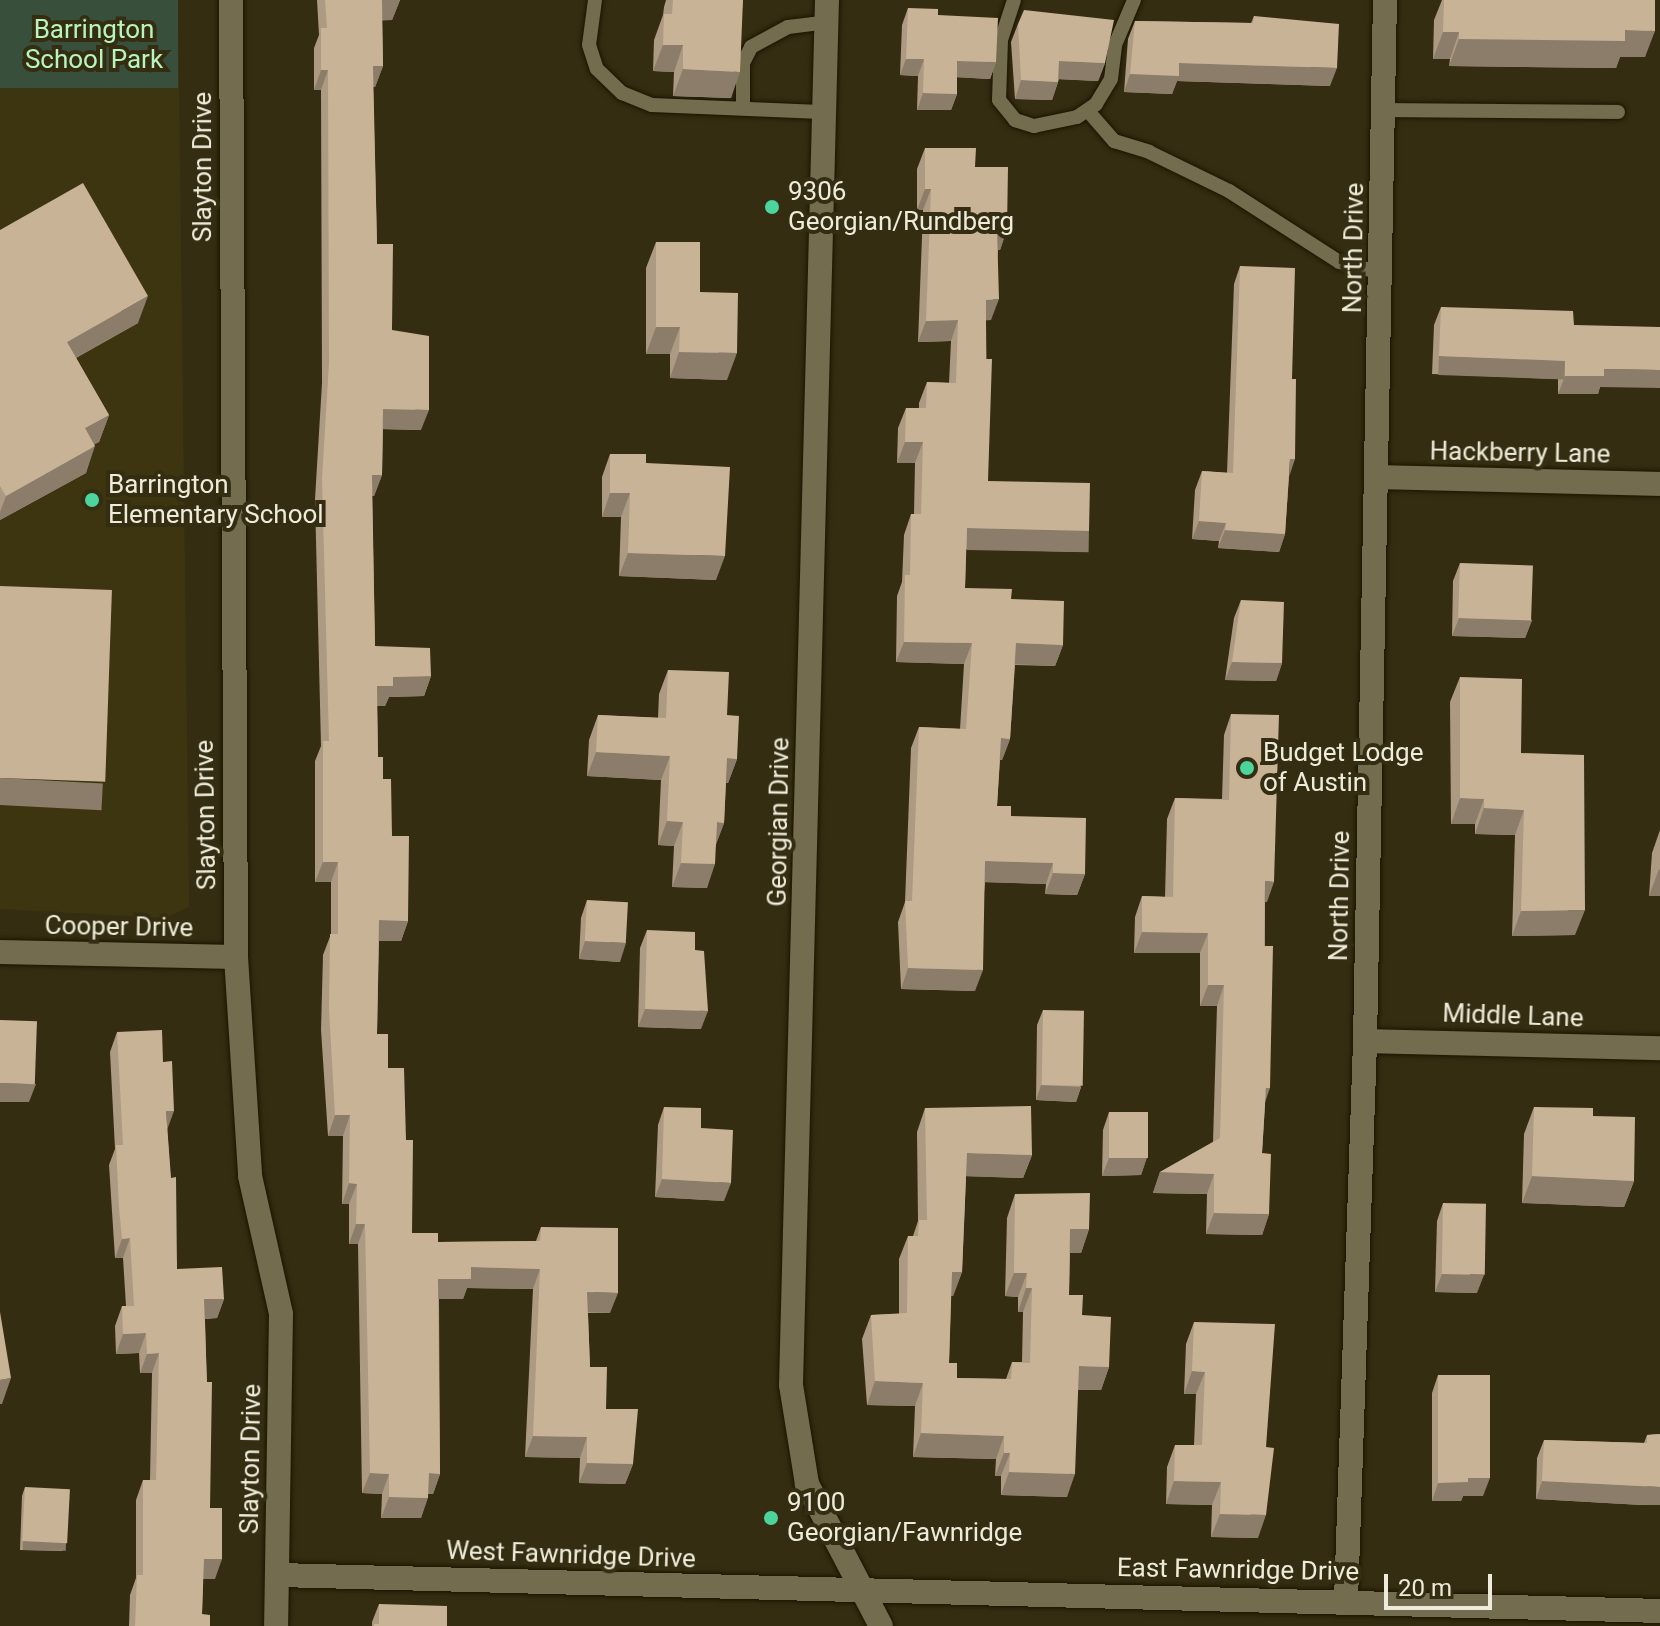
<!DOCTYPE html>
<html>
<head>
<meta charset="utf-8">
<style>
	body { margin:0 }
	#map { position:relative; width:1660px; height:1626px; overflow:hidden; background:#342d11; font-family:Roboto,sans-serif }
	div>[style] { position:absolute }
	.built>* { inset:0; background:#3d3510 }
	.green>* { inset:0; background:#38503b; transform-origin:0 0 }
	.roads { filter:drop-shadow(0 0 2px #1c1500) drop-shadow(0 0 2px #1c1500) }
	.lane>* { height:14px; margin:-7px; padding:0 7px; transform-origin:7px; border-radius:7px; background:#736c4e }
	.street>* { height:24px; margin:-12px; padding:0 12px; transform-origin:12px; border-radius:12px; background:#736c4e }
	.secondary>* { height:24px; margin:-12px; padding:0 12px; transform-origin:12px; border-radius:12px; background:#736c4e }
	.wall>* { inset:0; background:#ac9a82 }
	.shaded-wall>* { inset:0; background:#8c7d6a; transform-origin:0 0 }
	.building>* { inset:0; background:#c8b397; transform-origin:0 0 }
	.dots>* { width:22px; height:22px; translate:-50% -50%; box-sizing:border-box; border:4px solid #342d11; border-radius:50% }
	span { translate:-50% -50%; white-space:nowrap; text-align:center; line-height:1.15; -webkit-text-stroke:8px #342d11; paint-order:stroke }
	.park-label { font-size:26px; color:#b7f4be }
	.street-label { font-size:26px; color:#eeebda }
	.poi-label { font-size:26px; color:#eeebda }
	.left { translate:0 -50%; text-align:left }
	.scale { position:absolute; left:1384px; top:1574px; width:108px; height:36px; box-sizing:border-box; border:4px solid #eeebda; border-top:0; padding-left:10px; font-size:24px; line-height:28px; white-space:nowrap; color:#eeebda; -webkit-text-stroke:6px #342d11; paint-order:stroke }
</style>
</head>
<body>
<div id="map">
	<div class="built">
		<i style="clip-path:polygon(0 0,178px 0,189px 907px,165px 918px,0 909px)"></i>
	</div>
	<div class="green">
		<i style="left:0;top:0;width:178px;height:88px"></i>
	</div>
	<div class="roads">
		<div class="lane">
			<i style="left:595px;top:0;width:45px;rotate:97.6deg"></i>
			<i style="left:589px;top:45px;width:25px;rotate:72deg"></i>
			<i style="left:597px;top:69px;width:35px;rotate:44deg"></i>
			<i style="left:622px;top:93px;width:32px;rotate:22deg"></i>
			<i style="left:652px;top:105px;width:169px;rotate:2.4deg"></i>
			<i style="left:1014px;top:0;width:42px;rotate:108deg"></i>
			<i style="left:1001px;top:40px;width:60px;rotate:91.9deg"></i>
			<i style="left:999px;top:100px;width:26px;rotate:51deg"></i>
			<i style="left:1015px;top:120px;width:20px;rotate:18deg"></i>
			<i style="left:1034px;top:126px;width:44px;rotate:-11.8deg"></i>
			<i style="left:1077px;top:117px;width:23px;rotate:-34deg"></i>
			<i style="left:1096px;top:104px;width:29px;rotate:-59deg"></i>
			<i style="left:1111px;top:79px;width:34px;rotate:-83deg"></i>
			<i style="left:1115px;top:45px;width:49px;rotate:-67.1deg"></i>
			<i style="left:743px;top:107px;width:44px;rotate:-90deg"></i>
			<i style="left:743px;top:63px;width:18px;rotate:-63deg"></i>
			<i style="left:751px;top:47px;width:42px;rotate:-28.4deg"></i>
			<i style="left:788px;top:27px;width:38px;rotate:-7deg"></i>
			<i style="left:1385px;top:110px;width:233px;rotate:0.5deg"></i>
			<i style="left:1088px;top:111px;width:40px;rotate:49deg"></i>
			<i style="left:1114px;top:141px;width:37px;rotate:17deg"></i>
			<i style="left:1149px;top:152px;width:89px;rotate:26deg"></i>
			<i style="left:1229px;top:191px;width:131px;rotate:32.8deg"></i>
			<i style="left:1339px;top:262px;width:44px;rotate:14.3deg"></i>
		</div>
		<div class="street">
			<i style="left:231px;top:0;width:957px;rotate:89.7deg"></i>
			<i style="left:236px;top:957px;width:219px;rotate:86.3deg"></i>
			<i style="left:250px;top:1176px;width:141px;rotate:77.3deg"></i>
			<i style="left:281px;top:1314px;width:312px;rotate:90.9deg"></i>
			<i style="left:1378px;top:477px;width:282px;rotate:1.4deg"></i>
			<i style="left:0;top:952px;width:236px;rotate:1.2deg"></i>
			<i style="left:1365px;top:1041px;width:295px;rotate:1.4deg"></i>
			<i style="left:278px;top:1575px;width:1382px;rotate:1.49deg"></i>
			<i style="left:1346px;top:1600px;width:559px;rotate:-88.05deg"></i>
			<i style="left:1365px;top:1041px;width:1041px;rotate:-88.9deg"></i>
		</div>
		<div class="secondary">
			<i style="left:827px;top:0;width:1385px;rotate:91.49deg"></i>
			<i style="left:791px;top:1385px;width:100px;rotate:80.8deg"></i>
			<i style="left:807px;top:1484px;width:160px;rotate:62.5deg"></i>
		</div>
	</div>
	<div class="wall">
		<i style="clip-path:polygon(317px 0,400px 0,392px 20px,382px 20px,383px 66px,375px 87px,373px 87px,377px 244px,392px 330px,421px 430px,383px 429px,382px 475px,374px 496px,372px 496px,375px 646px,431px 676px,424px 696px,389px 697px,385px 706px,377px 706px,378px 757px,383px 779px,392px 836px,408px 921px,401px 941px,379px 941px,377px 1034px,388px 1068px,406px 1140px,412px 1233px,438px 1242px,536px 1241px,541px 1227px,610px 1313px,588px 1313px,590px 1367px,606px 1409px,633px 1464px,625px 1484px,579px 1483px,580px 1458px,525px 1457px,533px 1289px,467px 1288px,463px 1299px,439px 1299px,440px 1474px,433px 1494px,428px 1494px,421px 1518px,381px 1518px,382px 1494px,362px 1493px,358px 1244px,349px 1244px,349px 1204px,342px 1204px,343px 1136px,328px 1136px,321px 1030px,323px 955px,331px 934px,331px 882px,315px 882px,315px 761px,321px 746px,315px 499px,322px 383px,321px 90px,314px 90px,314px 48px,319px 35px)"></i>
		<i style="clip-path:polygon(666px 0,743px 0,731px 98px,673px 96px,674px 72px,653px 71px,654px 40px,663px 15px,664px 7px)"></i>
		<i style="clip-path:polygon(1442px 0,1655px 0,1645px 57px,1620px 57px,1616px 68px,1449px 66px,1450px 59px,1433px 59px,1434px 20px)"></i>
		<i style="clip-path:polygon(908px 8px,938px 15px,996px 62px,990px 79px,957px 77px,957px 94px,951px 110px,917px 110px,918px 76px,900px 75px,902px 25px)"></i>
		<i style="clip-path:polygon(1254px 16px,1330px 86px,1177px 81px,1172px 94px,1124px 92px,1128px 39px,1135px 21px,1251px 23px)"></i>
		<i style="clip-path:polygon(1018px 24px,1105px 63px,1098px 81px,1059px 79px,1052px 100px,1015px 99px,1011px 42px)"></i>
		<i style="clip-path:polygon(925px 148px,975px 167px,1007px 229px,1000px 250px,998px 250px,991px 320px,986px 320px,988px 481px,1081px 552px,966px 549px,965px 588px,1011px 599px,1063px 645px,1055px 666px,1015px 665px,1010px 739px,1002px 760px,1000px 760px,997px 806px,1085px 874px,1077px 895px,1045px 894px,1046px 884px,985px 882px,975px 991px,901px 989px,898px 922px,905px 902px,911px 748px,919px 727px,960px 729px,964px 664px,896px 662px,897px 596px,902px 582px,904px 535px,911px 514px,914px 514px,915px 463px,897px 463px,898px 428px,906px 408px,919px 408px,919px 403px,927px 382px,949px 383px,951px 341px,918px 342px,923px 210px,917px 210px,917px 169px)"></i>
		<i style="clip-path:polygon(0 230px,138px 323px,76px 358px,109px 415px,99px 442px,94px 444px,86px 473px,0 520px)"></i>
		<i style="clip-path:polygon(656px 242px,700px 292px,727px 380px,670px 378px,670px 354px,646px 354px,646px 268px)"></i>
		<i style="clip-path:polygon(1240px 266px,1289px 476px,1285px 534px,1279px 552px,1218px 548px,1219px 541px,1192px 539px,1195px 490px,1202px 471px,1227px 473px,1234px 284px)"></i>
		<i style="clip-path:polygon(1441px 307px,1574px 325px,1600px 387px,1598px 394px,1558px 394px,1558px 379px,1432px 374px,1434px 325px)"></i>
		<i style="clip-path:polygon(610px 454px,716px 580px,619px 576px,621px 517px,602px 517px,602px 477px)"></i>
		<i style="clip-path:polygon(1460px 563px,1532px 620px,1525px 638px,1452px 636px,1453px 581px)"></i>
		<i style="clip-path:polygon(1241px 600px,1282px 663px,1276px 681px,1225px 680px,1234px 618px)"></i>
		<i style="clip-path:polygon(668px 670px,727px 715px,737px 759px,728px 783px,726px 783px,724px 823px,716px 844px,707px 888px,672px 887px,674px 846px,658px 845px,661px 780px,587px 776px,589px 740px,598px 715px,658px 718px,659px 694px)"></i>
		<i style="clip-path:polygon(1460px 677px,1521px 753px,1575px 935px,1512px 936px,1515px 835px,1475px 834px,1475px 824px,1451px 824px,1450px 702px)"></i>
		<i style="clip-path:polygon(1231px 714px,1267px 902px,1265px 902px,1265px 1104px,1262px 1153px,1269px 1214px,1262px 1235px,1206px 1234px,1207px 1194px,1153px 1193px,1160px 1172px,1213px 1142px,1217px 1006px,1200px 1006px,1200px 953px,1134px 953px,1135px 917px,1142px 896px,1165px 897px,1167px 819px,1175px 798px,1222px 799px,1224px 735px)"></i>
		<i style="clip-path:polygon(1660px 830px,1660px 896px,1649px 896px,1652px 853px)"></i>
		<i style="clip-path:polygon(587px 900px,620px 962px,579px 959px,581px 918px)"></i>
		<i style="clip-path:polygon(647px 930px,695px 950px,701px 1029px,638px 1027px,640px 948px)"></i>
		<i style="clip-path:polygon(1043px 1010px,1081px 1087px,1076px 1102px,1036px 1100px,1037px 1025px)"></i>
		<i style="clip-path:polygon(117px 1032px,167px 1128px,177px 1269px,224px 1299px,217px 1318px,205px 1319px,210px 1508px,215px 1579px,203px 1579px,202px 1614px,210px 1626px,129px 1626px,130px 1595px,136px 1578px,136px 1500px,143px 1480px,150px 1480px,152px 1373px,140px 1373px,139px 1353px,116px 1354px,115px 1326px,122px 1306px,126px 1306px,123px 1258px,115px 1258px,109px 1165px,115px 1149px,110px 1052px)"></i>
		<i style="clip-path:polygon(664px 1107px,701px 1128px,724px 1201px,655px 1197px,658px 1125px)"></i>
		<i style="clip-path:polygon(1534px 1107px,1593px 1116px,1634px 1181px,1624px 1207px,1522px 1203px,1524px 1134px)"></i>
		<i style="clip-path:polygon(925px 1108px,1032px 1155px,1023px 1178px,966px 1176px,962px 1272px,953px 1296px,951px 1296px,949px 1363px,957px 1378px,1006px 1379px,1012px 1362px,1022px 1362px,1023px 1312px,1018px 1312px,1018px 1297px,1005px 1296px,1007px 1218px,1015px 1194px,1089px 1229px,1081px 1253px,1070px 1253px,1069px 1295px,1082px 1315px,1109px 1367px,1101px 1390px,1078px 1390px,1067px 1497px,1001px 1495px,1001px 1476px,995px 1476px,996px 1459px,913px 1457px,915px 1406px,867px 1405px,862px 1339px,871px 1315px,899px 1314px,899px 1259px,908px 1236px,913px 1236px,918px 1221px,917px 1132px)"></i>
		<i style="clip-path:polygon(1109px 1112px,1147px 1157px,1141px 1175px,1102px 1176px,1103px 1130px)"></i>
		<i style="clip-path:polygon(1443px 1203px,1477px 1293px,1435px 1292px,1437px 1221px)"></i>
		<i style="clip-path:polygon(1194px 1322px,1258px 1538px,1211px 1537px,1212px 1505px,1166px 1504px,1167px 1467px,1175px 1445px,1194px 1445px,1196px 1394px,1184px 1394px,1186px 1344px)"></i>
		<i style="clip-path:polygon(1438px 1375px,1483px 1496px,1463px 1496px,1461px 1501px,1432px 1501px,1432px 1393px)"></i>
		<i style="clip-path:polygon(1660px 1434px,1642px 1505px,1536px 1499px,1537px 1458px,1544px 1440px,1644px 1443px,1647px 1435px)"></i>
		<i style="clip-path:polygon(25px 1487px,63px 1551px,20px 1550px,22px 1496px)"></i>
		<i style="clip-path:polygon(379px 1604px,447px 1626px,372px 1626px,372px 1622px)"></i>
	</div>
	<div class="shaded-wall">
		<i style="clip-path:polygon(382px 0,400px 0,392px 20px,374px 21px)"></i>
		<i style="clip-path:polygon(1625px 30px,1655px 31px,1645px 57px,1620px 57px,1616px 68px,1449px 66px,1459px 39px)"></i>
		<i style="clip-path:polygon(1443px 32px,1459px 32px,1450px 59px,1433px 59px)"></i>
		<i style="clip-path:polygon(663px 45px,683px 45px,674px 72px,653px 71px)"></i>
		<i style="clip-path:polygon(906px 59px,924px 59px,918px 76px,900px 75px)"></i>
		<i style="clip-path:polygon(957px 61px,996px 62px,990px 79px,951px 77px)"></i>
		<i style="clip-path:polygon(1059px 61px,1105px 63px,1098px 81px,1053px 79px)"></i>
		<i style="clip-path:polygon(1179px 63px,1337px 68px,1330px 86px,1177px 81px,1172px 94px,1124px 92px,1130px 74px)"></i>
		<i style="clip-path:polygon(373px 66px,383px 66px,375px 87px,365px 87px)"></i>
		<i style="clip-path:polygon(683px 69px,740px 72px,731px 98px,673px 96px)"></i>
		<i style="clip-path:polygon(321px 70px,328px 70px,321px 90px,314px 90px)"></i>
		<i style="clip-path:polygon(1021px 80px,1058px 82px,1052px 100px,1015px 99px)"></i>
		<i style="clip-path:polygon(923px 93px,957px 94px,951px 110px,917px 110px)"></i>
		<i style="clip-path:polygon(925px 189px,931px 189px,923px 210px,917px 210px)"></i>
		<i style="clip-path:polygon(997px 229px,1007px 229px,1000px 250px,990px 250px)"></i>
		<i style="clip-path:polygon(148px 296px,138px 323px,57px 368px,67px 342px)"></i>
		<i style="clip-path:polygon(999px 299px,991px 320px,978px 321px,986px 300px)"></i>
		<i style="clip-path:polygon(958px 320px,951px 341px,918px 342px,926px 321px)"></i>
		<i style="clip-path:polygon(656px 327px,680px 327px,670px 354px,646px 354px)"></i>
		<i style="clip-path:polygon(679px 352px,737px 353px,727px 380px,670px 378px)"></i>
		<i style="left:1439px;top:356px;width:126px;height:19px;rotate:2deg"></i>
		<i style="clip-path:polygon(1604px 369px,1660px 370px,1660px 388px,1600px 387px,1598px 394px,1558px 394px,1565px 376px)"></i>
		<i style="clip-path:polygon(383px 409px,429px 410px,421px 430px,376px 429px)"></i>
		<i style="clip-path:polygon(109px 415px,99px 442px,76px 455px,85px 428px)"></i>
		<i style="clip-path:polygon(905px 442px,923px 442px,915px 463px,897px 463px)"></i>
		<i style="clip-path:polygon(95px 446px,86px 473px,0 520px,0 512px,6px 496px)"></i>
		<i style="clip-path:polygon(1290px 459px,1295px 459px,1289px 477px)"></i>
		<i style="clip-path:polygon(372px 475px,382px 475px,374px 496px,364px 496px)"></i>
		<i style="clip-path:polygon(610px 493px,630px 493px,621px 517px,602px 517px)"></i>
		<i style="clip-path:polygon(1199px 521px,1226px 523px,1219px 541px,1192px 539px)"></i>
		<i style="left:967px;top:528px;width:122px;height:22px;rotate:1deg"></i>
		<i style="clip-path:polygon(1225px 530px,1285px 534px,1279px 552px,1218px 548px)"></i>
		<i style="clip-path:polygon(628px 553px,725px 556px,716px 580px,619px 576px)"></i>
		<i style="clip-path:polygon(1459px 618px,1532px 620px,1525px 638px,1452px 636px)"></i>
		<i style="clip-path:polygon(904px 642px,972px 643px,964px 664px,896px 662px)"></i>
		<i style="clip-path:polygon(1016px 643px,1063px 645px,1055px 666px,1009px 664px)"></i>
		<i style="clip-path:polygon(1232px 662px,1282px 663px,1276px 681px,1225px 680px)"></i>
		<i style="clip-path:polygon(431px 676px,424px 696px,389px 697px,385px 706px,370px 706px,377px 686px,393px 677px)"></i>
		<i style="clip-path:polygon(1001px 738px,1010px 739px,1002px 760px,994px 759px)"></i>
		<i style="clip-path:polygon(596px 752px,670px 756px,661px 780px,587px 776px)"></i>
		<i style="clip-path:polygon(727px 758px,737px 759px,728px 783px,718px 783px)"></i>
		<i style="left:0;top:778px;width:103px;height:27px;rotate:3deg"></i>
		<i style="clip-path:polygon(1460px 798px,1484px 799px,1475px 824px,1451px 824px)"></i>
		<i style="clip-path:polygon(1484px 808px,1524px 810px,1515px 835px,1475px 834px)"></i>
		<i style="clip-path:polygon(667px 821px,683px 822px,674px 846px,658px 845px)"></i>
		<i style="clip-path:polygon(717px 822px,724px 823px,715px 847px)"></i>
		<i style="clip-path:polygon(985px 861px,1053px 863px,1046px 884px,977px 882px)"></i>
		<i style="clip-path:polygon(323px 862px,338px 862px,331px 882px,315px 882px)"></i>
		<i style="clip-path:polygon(681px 863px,715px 864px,707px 888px,672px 887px)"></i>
		<i style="clip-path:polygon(1659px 869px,1660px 870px,1660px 896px,1649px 896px)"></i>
		<i style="clip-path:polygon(1053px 873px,1085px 874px,1077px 895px,1045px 894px)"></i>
		<i style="clip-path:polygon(1265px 881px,1274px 882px,1267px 902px,1257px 902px)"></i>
		<i style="clip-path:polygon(1585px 910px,1575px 935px,1512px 936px,1521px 911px)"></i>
		<i style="clip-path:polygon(379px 920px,408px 921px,401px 941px,372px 941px)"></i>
		<i style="clip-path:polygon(1142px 932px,1208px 933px,1200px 953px,1134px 953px)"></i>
		<i style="clip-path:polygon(585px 941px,626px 943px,620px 962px,579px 959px)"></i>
		<i style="clip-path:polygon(908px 968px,983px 970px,975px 991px,901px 989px)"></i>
		<i style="clip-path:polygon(1208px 985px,1224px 985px,1217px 1006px,1200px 1006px)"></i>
		<i style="clip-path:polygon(645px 1009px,708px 1011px,701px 1029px,638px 1027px)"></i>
		<i style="clip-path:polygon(0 1083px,36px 1084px,29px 1102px,0 1102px)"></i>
		<i style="clip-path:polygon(1041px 1085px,1081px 1087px,1076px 1102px,1036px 1100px)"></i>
		<i style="clip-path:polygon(1266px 1088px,1270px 1088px,1263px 1108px)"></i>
		<i style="clip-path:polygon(166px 1111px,174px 1111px,167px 1130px)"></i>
		<i style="clip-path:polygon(335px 1115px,350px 1115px,343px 1136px,328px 1136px)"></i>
		<i style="clip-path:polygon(967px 1153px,1032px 1155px,1023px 1178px,958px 1176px)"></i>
		<i style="clip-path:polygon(1147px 1157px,1141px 1175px,1102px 1176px,1109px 1158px)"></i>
		<i style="clip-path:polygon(1160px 1172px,1214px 1174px,1207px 1194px,1153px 1193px)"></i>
		<i style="clip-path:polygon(1532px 1176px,1634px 1181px,1624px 1207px,1522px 1203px)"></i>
		<i style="clip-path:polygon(662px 1179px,731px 1183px,724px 1201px,655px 1197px)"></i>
		<i style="clip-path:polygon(349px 1183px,357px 1184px,349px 1204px,342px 1204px)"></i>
		<i style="clip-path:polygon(1214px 1213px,1269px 1214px,1262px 1235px,1206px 1234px)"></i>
		<i style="clip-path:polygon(356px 1224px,365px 1224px,358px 1244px,349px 1244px)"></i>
		<i style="clip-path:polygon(1070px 1229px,1089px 1229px,1081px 1253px,1062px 1253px)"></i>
		<i style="clip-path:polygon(130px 1238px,123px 1258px,115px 1258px,122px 1239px)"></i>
		<i style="clip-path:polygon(471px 1267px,540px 1269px,533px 1289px,467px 1288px,463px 1299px,431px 1299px,438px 1279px)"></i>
		<i style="clip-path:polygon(952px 1272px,962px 1272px,953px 1296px,943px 1296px)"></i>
		<i style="clip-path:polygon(1014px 1273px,1027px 1273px,1018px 1297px,1005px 1296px)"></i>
		<i style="clip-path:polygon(1442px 1274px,1484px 1275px,1477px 1293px,1435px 1292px)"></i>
		<i style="clip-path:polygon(1026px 1288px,1032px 1288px,1023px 1312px,1018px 1312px)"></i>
		<i style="clip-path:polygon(587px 1292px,618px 1293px,610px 1313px,580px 1312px)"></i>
		<i style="clip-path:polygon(204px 1299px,224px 1299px,217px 1318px,197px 1319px)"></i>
		<i style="clip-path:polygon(146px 1333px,139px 1353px,116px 1354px,123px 1334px)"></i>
		<i style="clip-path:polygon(159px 1353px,152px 1373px,140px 1373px,147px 1354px)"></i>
		<i style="clip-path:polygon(1079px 1366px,1109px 1367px,1101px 1390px,1070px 1390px)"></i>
		<i style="clip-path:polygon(1192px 1371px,1205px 1372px,1196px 1394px,1184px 1394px)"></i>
		<i style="clip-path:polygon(11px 1378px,2px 1404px,0 1404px,0 1380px)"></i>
		<i style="clip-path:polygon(875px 1381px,923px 1383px,915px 1406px,867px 1405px)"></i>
		<i style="clip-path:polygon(921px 1433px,1004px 1436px,996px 1459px,913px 1457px)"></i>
		<i style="clip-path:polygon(533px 1436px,587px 1437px,580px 1458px,525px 1457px)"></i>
		<i style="clip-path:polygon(1004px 1453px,1010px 1453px,1001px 1476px,995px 1476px)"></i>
		<i style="clip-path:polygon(587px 1463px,633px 1464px,625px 1484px,579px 1483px)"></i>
		<i style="clip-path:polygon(1009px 1472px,1075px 1474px,1067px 1497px,1001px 1495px)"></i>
		<i style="clip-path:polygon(370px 1473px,389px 1474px,382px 1494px,362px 1493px)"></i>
		<i style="clip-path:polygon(429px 1473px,440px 1474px,433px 1494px,421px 1494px)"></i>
		<i style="clip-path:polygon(1468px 1478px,1490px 1478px,1483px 1496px,1463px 1496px,1461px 1501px,1432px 1501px,1438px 1483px)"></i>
		<i style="clip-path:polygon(1174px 1481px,1221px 1482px,1212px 1505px,1166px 1504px)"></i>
		<i style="clip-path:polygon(1542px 1481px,1660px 1487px,1660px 1505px,1642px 1505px,1536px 1499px)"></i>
		<i style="clip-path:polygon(389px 1497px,428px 1498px,421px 1518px,381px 1518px)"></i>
		<i style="clip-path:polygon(1220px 1514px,1266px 1515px,1258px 1538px,1211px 1537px)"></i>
		<i style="left:23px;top:1541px;width:43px;height:9px;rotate:1deg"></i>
		<i style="clip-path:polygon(204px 1559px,222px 1559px,215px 1579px,197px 1579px)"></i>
	</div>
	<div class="building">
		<i style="clip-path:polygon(325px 0,400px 0,382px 0,383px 66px,373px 66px,377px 244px,393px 244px,392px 330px,429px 336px,429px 410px,383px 409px,382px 475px,372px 475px,375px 646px,430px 648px,431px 676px,393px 677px,393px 686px,377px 686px,378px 757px,383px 757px,383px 779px,391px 779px,392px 836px,409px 836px,408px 921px,379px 920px,377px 1034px,388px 1034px,388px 1068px,404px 1068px,406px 1140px,413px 1140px,412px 1233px,438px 1233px,438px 1242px,540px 1241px,541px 1227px,618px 1228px,618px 1293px,587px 1292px,590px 1367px,607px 1367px,606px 1409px,638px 1409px,633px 1464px,587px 1463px,587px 1437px,533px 1436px,540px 1269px,471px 1267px,471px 1279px,438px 1279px,440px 1474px,429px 1473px,428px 1498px,389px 1497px,389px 1474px,370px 1473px,365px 1224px,356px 1224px,357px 1184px,349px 1183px,350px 1115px,335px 1115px,329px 1009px,330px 934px,338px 934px,338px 862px,323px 862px,323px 741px,329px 741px,322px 479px,329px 363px,328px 70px,321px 70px,321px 28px,327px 28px)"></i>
		<i style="clip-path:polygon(673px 0,743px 0,740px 72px,683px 69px,683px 45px,663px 45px,664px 14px,672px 14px)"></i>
		<i style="clip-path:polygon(1444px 0,1655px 0,1655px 31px,1625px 30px,1625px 41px,1459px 39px,1459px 32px,1443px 32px)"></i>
		<i style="clip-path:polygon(908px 8px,938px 9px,938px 15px,998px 18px,996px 62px,957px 61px,957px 94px,923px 93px,924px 59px,906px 59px)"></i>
		<i style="clip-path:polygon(1024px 10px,1114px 20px,1105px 63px,1059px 61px,1058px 82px,1021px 80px,1018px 24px)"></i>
		<i style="clip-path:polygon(1254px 16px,1339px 24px,1337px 68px,1179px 63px,1179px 76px,1130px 74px,1135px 21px,1253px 23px)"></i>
		<i style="clip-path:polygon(925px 148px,976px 148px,975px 167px,1008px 167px,1007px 229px,997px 229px,999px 299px,986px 300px,986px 359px,992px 359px,988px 481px,1090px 483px,1089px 531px,967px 528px,965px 588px,1012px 589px,1011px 599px,1064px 601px,1063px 645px,1016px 643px,1010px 739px,1001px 738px,997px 806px,1011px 806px,1011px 816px,1086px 818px,1085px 874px,1053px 873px,1053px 863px,985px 861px,983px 970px,908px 968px,905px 901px,912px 901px,919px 727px,966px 729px,972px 643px,904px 642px,905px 575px,910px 575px,911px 514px,921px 514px,923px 442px,905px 442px,906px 408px,926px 408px,927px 382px,956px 383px,958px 320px,926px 321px,931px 189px,925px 189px)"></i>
		<i style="clip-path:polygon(83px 183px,148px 296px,67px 342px,109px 415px,85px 428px,95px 446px,6px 496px,0 486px,0 230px)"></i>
		<i style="clip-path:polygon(656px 242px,700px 242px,700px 292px,738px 293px,737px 353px,679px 352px,680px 327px,656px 327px)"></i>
		<i style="clip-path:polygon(1240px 266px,1295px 268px,1292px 379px,1296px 379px,1295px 459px,1290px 459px,1285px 534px,1225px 530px,1226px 523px,1199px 521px,1202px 471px,1233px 473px)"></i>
		<i style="clip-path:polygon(1441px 307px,1573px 311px,1574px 325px,1660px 327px,1660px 370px,1604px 369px,1604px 376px,1565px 376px,1565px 361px,1439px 356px)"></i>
		<i style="clip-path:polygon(610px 454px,646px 454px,646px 463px,730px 467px,725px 556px,628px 553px,630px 493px,610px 493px)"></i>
		<i style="left:1460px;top:563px;width:73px;height:55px;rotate:2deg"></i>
		<i style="left:0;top:586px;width:112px;height:192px;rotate:2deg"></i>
		<i style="clip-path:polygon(1241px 600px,1284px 602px,1282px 663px,1232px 662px)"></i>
		<i style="clip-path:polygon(668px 670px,729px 672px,727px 715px,739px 716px,737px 759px,727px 758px,724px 823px,717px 822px,715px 864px,681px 863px,683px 822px,667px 821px,670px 756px,596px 752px,598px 715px,666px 718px)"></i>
		<i style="clip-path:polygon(1460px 677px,1522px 679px,1521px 753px,1584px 755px,1585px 910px,1521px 911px,1524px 810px,1484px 808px,1484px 799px,1460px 798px)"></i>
		<i style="clip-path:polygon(1231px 714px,1279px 715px,1274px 882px,1265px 881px,1264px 946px,1273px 946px,1270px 1088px,1266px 1088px,1262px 1153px,1271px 1154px,1269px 1214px,1214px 1213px,1214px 1174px,1160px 1172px,1220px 1138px,1224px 985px,1208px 985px,1208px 933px,1142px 932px,1142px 896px,1173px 897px,1175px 798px,1229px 800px)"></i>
		<i style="left:587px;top:900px;width:41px;height:41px;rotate:3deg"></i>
		<i style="clip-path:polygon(647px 930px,695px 932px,695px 950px,704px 951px,708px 1011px,645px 1009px)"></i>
		<i style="left:1043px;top:1010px;width:41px;height:75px;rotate:1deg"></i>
		<i style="left:0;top:1020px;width:37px;height:63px;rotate:2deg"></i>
		<i style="clip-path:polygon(162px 1030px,163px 1062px,172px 1061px,174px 1111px,166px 1111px,171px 1178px,176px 1177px,177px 1269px,222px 1267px,224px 1299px,204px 1299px,207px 1382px,212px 1382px,210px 1508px,222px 1508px,222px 1559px,204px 1559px,202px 1614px,210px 1615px,210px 1626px,135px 1626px,137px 1575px,143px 1575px,143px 1480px,156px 1480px,159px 1353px,147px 1354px,146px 1333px,123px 1334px,122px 1306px,134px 1306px,130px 1238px,122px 1239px,119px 1208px,116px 1145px,123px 1145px,117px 1032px)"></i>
		<i style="clip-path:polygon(1031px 1106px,1032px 1155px,967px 1153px,962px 1272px,952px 1272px,949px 1363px,957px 1363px,957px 1378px,1011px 1379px,1012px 1362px,1030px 1363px,1032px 1288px,1026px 1288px,1027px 1273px,1014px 1273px,1015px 1194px,1090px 1193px,1089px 1229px,1070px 1229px,1069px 1295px,1083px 1295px,1082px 1315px,1111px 1317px,1109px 1367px,1079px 1366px,1075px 1474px,1009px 1472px,1010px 1453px,1004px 1453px,1004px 1436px,921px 1433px,923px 1383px,875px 1381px,871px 1315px,907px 1313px,908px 1236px,918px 1236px,919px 1220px,927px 1220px,925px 1108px)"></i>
		<i style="clip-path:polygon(664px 1107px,701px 1108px,701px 1128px,733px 1130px,731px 1183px,662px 1179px)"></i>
		<i style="clip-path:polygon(1534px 1107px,1593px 1108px,1593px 1116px,1635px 1117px,1634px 1181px,1532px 1176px)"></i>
		<i style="left:1109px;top:1112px;width:39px;height:46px"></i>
		<i style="left:1443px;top:1203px;width:43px;height:71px;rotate:1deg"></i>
		<i style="clip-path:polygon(0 1312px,11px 1378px,0 1380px)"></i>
		<i style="clip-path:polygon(1194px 1322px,1275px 1324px,1266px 1447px,1274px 1448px,1266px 1515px,1220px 1514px,1221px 1482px,1174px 1481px,1175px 1445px,1202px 1445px,1205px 1372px,1192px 1371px)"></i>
		<i style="clip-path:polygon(1438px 1375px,1490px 1375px,1490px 1478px,1468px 1478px,1468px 1482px,1438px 1483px)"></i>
		<i style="clip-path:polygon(1660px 1434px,1660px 1487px,1542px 1481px,1544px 1440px,1647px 1443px,1647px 1435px)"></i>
		<i style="left:25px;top:1487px;width:45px;height:54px;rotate:3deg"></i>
		<i style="clip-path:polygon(379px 1604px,447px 1606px,447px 1626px,374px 1626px,374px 1624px,379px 1624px)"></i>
	</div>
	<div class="dots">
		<i style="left:772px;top:207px;background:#4bd49b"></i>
		<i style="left:92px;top:500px;background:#4bd49b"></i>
		<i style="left:1247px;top:768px;background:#4bd49b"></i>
		<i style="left:771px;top:1518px;background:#4bd49b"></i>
	</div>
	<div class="park-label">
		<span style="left:94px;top:45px">Barrington<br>School Park</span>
	</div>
	<div class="street-label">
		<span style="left:203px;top:167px;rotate:-90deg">Slayton Drive</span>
		<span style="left:1354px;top:248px;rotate:-89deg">North Drive</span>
		<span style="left:1520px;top:453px;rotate:1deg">Hackberry Lane</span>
		<span style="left:206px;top:815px;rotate:-91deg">Slayton Drive</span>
		<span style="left:779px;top:822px;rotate:-89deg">Georgian Drive</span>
		<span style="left:1340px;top:896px;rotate:-89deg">North Drive</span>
		<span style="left:119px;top:927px;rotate:1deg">Cooper Drive</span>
		<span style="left:1513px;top:1016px;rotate:2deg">Middle Lane</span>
		<span style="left:251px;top:1459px;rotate:-89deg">Slayton Drive</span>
		<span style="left:571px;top:1555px;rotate:2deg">West Fawnridge Drive</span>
		<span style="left:1238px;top:1570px;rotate:1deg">East Fawnridge Drive</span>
	</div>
	<div class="poi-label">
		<span class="left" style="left:788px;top:207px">9306<br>Georgian/Rundberg</span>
		<span class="left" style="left:108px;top:500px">Barrington<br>Elementary School</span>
		<span class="left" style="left:1263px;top:768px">Budget Lodge<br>of Austin</span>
		<span class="left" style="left:787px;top:1518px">9100<br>Georgian/Fawnridge</span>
	</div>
	<div class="scale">20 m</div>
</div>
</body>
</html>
